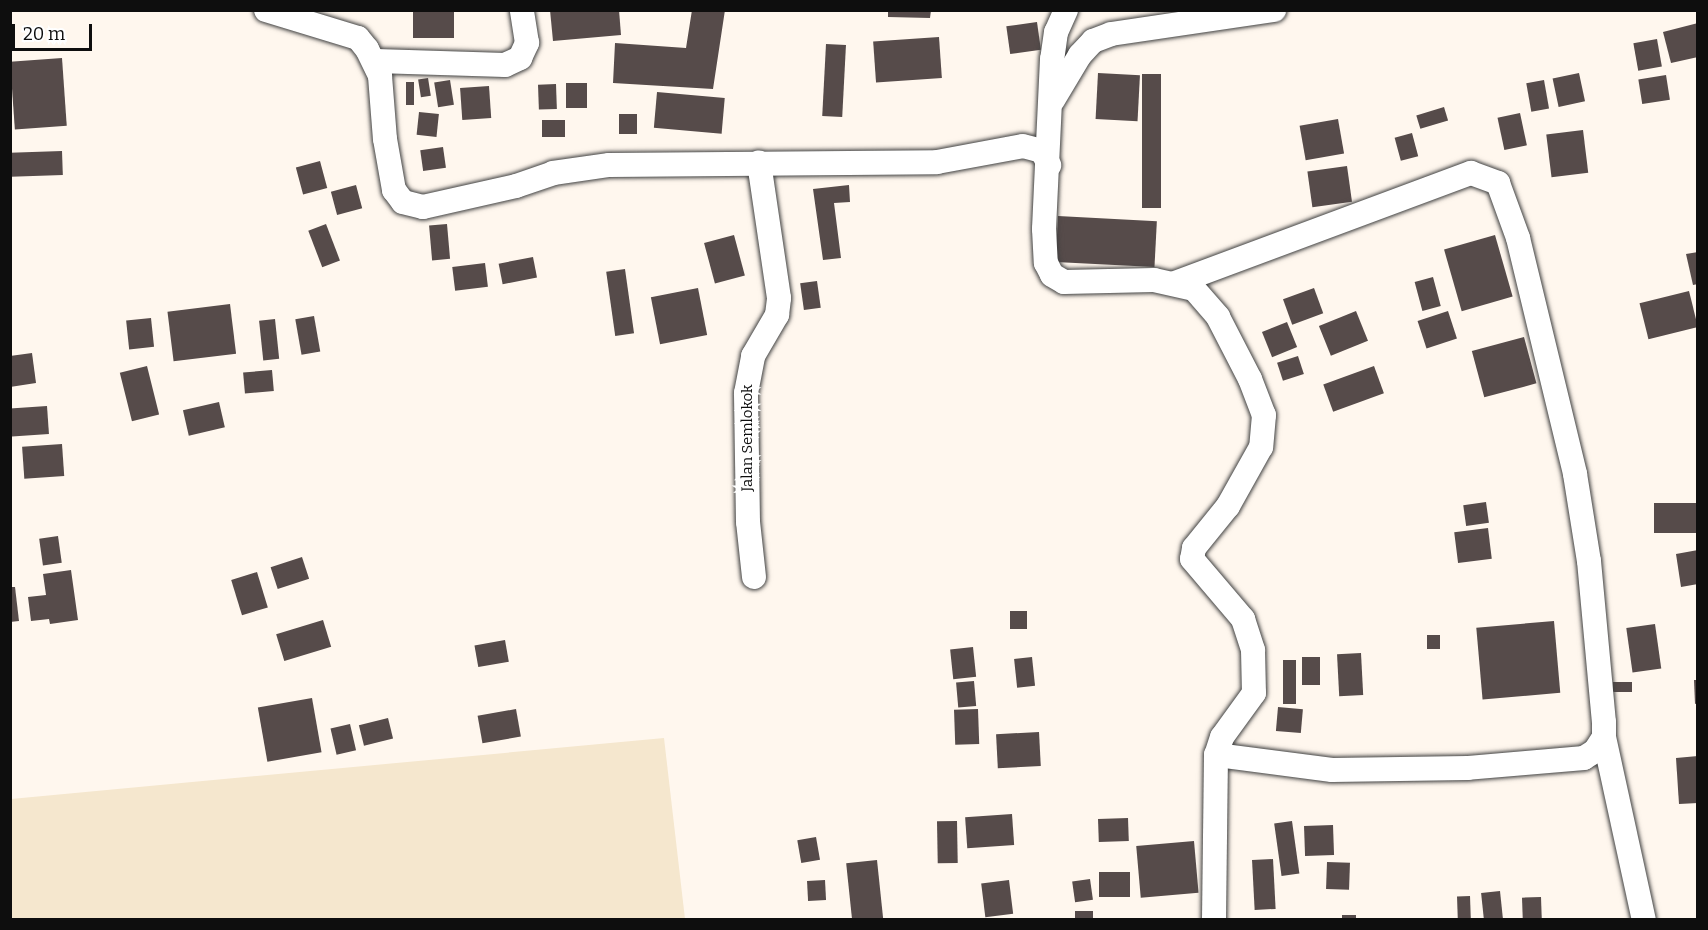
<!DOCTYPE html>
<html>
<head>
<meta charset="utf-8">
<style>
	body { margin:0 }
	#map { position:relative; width:1708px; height:930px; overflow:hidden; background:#fff7ee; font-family:Bitter,serif }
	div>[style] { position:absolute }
	.farmland>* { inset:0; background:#f5e7ce }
	.building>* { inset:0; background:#564b4a; transform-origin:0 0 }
	.roads { filter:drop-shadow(0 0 2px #414141) drop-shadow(0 0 2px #414141) }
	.street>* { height:24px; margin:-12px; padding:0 12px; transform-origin:12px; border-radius:12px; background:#fff }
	span { translate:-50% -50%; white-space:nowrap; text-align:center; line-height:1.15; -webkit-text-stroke:6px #fff; paint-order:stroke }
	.street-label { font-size:15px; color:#0e0e0e }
	.frame { position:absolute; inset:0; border:12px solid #0e0e0e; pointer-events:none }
	.scale { position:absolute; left:12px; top:24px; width:80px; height:27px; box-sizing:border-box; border:3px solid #0e0e0e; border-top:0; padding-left:8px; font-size:18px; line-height:21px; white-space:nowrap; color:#0e0e0e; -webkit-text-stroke:4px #fff; paint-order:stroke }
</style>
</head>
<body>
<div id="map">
	<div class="farmland">
		<i style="clip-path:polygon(664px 738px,685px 919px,11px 919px,11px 799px)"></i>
	</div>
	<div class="building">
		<i style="left:413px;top:10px;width:41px;height:28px"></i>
		<i style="clip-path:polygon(550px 10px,619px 10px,621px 35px,553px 41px)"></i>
		<i style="clip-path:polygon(692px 10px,725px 10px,713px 89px,613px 83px,615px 43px,686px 48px)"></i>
		<i style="clip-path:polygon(888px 10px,931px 10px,930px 18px,888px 17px)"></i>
		<i style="left:1037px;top:22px;width:28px;height:31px;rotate:82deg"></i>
		<i style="clip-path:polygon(1698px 23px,1698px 57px,1671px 63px,1663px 32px)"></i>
		<i style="left:939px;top:37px;width:41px;height:66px;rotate:86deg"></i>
		<i style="left:1657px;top:39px;width:28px;height:24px;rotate:80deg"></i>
		<i style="left:826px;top:44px;width:20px;height:72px;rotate:3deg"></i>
		<i style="left:62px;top:58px;width:68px;height:52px;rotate:86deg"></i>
		<i style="left:1098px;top:73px;width:42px;height:46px;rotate:3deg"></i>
		<i style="left:1579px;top:73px;width:29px;height:27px;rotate:78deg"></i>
		<i style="left:1142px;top:74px;width:19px;height:134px"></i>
		<i style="left:1666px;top:75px;width:25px;height:28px;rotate:81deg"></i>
		<i style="left:428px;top:78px;width:18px;height:10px;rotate:81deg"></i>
		<i style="left:450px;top:80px;width:25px;height:16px;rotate:81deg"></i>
		<i style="left:1544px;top:80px;width:29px;height:18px;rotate:80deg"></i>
		<i style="left:406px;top:82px;width:8px;height:23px"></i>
		<i style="left:566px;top:83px;width:21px;height:25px"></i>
		<i style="left:556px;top:84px;width:25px;height:18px;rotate:88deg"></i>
		<i style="left:489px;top:86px;width:32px;height:29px;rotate:86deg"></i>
		<i style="left:657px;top:92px;width:68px;height:36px;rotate:5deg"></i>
		<i style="left:1444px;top:107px;width:14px;height:29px;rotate:73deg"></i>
		<i style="left:419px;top:112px;width:20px;height:23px;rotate:6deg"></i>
		<i style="left:1520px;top:113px;width:33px;height:23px;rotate:78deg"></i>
		<i style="left:637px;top:114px;width:20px;height:18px;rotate:90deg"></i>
		<i style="left:1338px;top:119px;width:35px;height:39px;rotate:80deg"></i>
		<i style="left:542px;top:120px;width:23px;height:17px"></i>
		<i style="left:1583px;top:130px;width:43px;height:37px;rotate:83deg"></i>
		<i style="left:1412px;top:133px;width:24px;height:18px;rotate:75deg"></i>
		<i style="left:443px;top:147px;width:21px;height:23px;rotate:82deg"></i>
		<i style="left:62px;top:151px;width:24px;height:52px;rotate:88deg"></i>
		<i style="left:320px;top:161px;width:28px;height:25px;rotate:75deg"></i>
		<i style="left:1347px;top:166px;width:36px;height:40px;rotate:82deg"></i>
		<i style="left:356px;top:185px;width:24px;height:26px;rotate:75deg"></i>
		<i style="clip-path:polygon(849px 185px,850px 202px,834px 203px,841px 258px,823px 260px,813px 189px)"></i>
		<i style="left:1058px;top:216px;width:99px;height:46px;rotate:3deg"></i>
		<i style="left:326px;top:224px;width:39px;height:19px;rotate:69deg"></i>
		<i style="left:447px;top:224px;width:35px;height:18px;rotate:85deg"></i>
		<i style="left:734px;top:235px;width:42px;height:31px;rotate:75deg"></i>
		<i style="left:1495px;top:235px;width:64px;height:53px;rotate:74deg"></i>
		<i style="clip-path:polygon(1698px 252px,1698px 284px,1693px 285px,1686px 254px)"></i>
		<i style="left:533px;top:257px;width:21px;height:35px;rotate:79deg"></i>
		<i style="left:485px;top:263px;width:24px;height:33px;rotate:83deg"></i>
		<i style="left:625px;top:269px;width:65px;height:19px;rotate:82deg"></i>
		<i style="left:1433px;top:277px;width:30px;height:19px;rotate:75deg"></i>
		<i style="left:817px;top:281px;width:27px;height:17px;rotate:82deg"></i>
		<i style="left:698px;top:288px;width:48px;height:48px;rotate:79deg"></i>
		<i style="left:1314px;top:288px;width:27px;height:33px;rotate:70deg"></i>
		<i style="left:1689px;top:291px;width:37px;height:51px;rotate:76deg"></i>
		<i style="left:230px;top:304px;width:50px;height:63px;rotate:83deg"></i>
		<i style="left:1356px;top:311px;width:32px;height:40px;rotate:68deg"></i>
		<i style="left:1448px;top:311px;width:29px;height:32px;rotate:72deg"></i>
		<i style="left:314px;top:316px;width:36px;height:19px;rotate:80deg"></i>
		<i style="left:151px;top:318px;width:29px;height:25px;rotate:84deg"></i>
		<i style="left:275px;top:319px;width:40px;height:16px;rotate:84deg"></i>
		<i style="left:1287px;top:322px;width:27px;height:27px;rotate:68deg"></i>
		<i style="left:1524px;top:337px;width:48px;height:54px;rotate:75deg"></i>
		<i style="clip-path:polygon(32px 353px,36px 383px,10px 387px,10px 356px)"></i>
		<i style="left:1298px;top:356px;width:19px;height:22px;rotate:72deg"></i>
		<i style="left:147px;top:366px;width:50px;height:28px;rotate:76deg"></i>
		<i style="left:1374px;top:366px;width:29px;height:54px;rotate:70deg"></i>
		<i style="left:272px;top:370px;width:21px;height:29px;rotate:85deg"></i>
		<i style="left:219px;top:402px;width:26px;height:37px;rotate:77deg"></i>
		<i style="left:47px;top:406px;width:28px;height:37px;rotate:86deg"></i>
		<i style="left:62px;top:444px;width:32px;height:40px;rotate:86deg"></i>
		<i style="left:1486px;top:502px;width:21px;height:23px;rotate:82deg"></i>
		<i style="left:1698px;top:503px;width:30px;height:44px;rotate:90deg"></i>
		<i style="left:1488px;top:528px;width:31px;height:34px;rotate:83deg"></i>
		<i style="left:58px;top:536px;width:27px;height:19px;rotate:82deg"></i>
		<i style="clip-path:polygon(1698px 550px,1698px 584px,1681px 587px,1676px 554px)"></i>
		<i style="left:302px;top:557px;width:23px;height:33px;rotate:72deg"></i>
		<i style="clip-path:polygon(71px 570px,78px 620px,50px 624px,49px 619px,31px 621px,28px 597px,46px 595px,43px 574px)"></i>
		<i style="left:257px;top:572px;width:37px;height:27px;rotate:73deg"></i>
		<i style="clip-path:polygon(10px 587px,15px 587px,19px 621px,10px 622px)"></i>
		<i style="left:1027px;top:611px;width:18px;height:17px;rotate:90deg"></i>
		<i style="left:323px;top:620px;width:28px;height:49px;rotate:73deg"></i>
		<i style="left:1554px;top:621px;width:72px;height:78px;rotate:85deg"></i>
		<i style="left:1655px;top:624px;width:45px;height:29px;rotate:82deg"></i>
		<i style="left:1427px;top:635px;width:13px;height:14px"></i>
		<i style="left:505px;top:640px;width:22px;height:31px;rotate:80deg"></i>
		<i style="left:973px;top:647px;width:30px;height:23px;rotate:84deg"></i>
		<i style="left:1361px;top:653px;width:42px;height:24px;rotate:87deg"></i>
		<i style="left:1032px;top:657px;width:29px;height:18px;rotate:84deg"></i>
		<i style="left:1302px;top:657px;width:18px;height:28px"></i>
		<i style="left:1296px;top:660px;width:44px;height:13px;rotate:90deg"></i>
		<i style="clip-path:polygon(1694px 680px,1698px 680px,1698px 703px,1695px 704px)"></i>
		<i style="left:974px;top:681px;width:25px;height:18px;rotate:85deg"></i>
		<i style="left:1613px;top:682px;width:19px;height:10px"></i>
		<i style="left:312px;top:698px;width:55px;height:55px;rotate:80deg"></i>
		<i style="left:1278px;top:707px;width:25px;height:24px;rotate:5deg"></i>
		<i style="left:516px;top:709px;width:28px;height:39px;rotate:80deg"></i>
		<i style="left:978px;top:709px;width:35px;height:24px;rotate:88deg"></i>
		<i style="left:388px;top:718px;width:21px;height:30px;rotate:76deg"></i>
		<i style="left:350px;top:724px;width:27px;height:20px;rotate:77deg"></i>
		<i style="left:1039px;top:732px;width:34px;height:43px;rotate:87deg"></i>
		<i style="clip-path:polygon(1698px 756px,1698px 803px,1679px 804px,1676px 758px)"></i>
		<i style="left:1012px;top:814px;width:31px;height:47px;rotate:86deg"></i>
		<i style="left:1128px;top:818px;width:23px;height:30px;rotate:88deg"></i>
		<i style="left:957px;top:821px;width:42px;height:20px;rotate:89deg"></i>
		<i style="left:1292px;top:821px;width:53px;height:18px;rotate:82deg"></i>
		<i style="left:1333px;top:825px;width:30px;height:29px;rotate:88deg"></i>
		<i style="left:816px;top:837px;width:23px;height:19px;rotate:80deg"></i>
		<i style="left:1194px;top:841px;width:52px;height:58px;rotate:85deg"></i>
		<i style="left:1273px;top:859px;width:50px;height:21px;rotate:87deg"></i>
		<i style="left:877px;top:860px;width:60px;height:31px;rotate:84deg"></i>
		<i style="left:1327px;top:862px;width:23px;height:27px;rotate:2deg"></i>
		<i style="left:1099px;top:872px;width:31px;height:25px"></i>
		<i style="left:1090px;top:879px;width:21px;height:18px;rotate:82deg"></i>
		<i style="left:825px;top:880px;width:20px;height:18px;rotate:87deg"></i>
		<i style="left:1009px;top:880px;width:34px;height:28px;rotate:83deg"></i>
		<i style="left:1500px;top:891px;width:29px;height:19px;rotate:84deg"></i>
		<i style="left:1470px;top:896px;width:24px;height:13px;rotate:88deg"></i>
		<i style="left:1541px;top:897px;width:23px;height:19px;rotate:88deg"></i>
		<i style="left:1093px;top:911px;width:9px;height:18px;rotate:90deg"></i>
		<i style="left:1342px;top:915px;width:14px;height:5px"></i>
	</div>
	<div class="roads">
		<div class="street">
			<i style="left:266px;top:10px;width:96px;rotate:16.9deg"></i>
			<i style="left:358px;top:38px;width:14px;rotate:51deg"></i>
			<i style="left:367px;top:49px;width:30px;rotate:64deg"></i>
			<i style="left:380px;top:76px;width:63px;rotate:85.5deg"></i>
			<i style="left:385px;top:139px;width:52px;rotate:80deg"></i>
			<i style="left:394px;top:190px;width:15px;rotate:53deg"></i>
			<i style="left:403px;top:202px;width:21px;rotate:14deg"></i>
			<i style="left:423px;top:207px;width:95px;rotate:-12.7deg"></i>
			<i style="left:516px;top:186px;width:39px;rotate:-19deg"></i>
			<i style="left:553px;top:173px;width:57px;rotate:-8.1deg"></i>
			<i style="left:609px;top:165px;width:328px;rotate:-0.5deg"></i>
			<i style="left:937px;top:162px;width:87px;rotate:-10.5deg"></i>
			<i style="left:1023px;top:146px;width:20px;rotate:15deg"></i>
			<i style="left:1042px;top:151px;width:16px;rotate:63deg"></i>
			<i style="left:1066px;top:10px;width:24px;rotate:114deg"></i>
			<i style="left:1056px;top:32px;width:27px;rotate:98deg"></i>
			<i style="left:1052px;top:59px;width:170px;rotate:92.7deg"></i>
			<i style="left:1044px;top:229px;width:34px;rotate:87deg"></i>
			<i style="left:1046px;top:263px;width:13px;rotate:63deg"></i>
			<i style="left:1052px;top:275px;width:14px;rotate:30deg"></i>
			<i style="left:1064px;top:282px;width:90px;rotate:-1.3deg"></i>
			<i style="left:1154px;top:280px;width:41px;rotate:12.7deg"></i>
			<i style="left:1194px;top:289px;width:37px;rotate:49deg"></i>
			<i style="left:1218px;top:317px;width:70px;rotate:62.7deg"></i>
			<i style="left:1250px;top:379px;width:39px;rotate:69deg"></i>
			<i style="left:1264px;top:415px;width:32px;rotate:95deg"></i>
			<i style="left:1261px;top:447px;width:68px;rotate:119.2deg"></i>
			<i style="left:1228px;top:506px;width:54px;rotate:129deg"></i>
			<i style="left:1194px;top:548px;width:11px;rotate:100deg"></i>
			<i style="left:1192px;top:559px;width:79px;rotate:49.6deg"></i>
			<i style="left:1243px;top:619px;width:33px;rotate:72deg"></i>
			<i style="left:1253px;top:650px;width:43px;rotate:88.7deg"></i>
			<i style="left:1254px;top:693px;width:54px;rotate:126deg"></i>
			<i style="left:1222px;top:737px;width:19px;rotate:108deg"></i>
			<i style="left:1216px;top:755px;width:165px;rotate:90.7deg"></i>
			<i style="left:376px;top:61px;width:129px;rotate:1.8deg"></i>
			<i style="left:505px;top:65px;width:17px;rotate:-25deg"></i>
			<i style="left:520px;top:58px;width:17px;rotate:-65deg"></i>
			<i style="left:527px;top:43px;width:33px;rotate:-99deg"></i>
			<i style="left:1053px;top:100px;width:52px;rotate:-59deg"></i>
			<i style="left:1080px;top:55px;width:19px;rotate:-47deg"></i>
			<i style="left:1093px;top:41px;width:19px;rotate:-21deg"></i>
			<i style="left:1111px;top:34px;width:165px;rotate:-8.4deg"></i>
			<i style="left:1175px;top:283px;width:316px;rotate:-20.4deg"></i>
			<i style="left:1471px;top:173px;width:29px;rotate:20deg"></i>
			<i style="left:1498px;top:183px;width:59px;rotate:70deg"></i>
			<i style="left:1518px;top:238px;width:243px;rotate:76.4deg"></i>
			<i style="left:1575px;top:474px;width:88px;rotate:80.9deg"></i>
			<i style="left:1589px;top:561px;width:162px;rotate:84.7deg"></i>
			<i style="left:1604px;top:722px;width:15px;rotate:90deg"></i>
			<i style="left:1604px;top:737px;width:17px;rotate:123deg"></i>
			<i style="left:1595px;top:751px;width:13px;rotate:148deg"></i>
			<i style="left:1584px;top:758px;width:116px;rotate:175.1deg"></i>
			<i style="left:1468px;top:768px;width:136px;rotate:179.2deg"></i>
			<i style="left:1332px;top:770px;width:117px;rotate:-172.6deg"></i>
			<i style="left:754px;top:577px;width:55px;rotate:-96.2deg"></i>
			<i style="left:748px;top:522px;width:129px;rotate:-90.9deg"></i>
			<i style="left:746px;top:393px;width:38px;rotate:-79deg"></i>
			<i style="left:753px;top:356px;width:48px;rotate:-59.7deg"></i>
			<i style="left:777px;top:315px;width:17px;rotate:-83deg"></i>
			<i style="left:779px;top:298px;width:137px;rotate:-98.4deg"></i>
			<i style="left:1604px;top:737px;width:187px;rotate:77.7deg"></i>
		</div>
	</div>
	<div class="street-label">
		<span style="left:748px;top:438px;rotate:-90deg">Jalan Semlokok</span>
	</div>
	<div class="frame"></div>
	<div class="scale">20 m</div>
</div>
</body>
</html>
